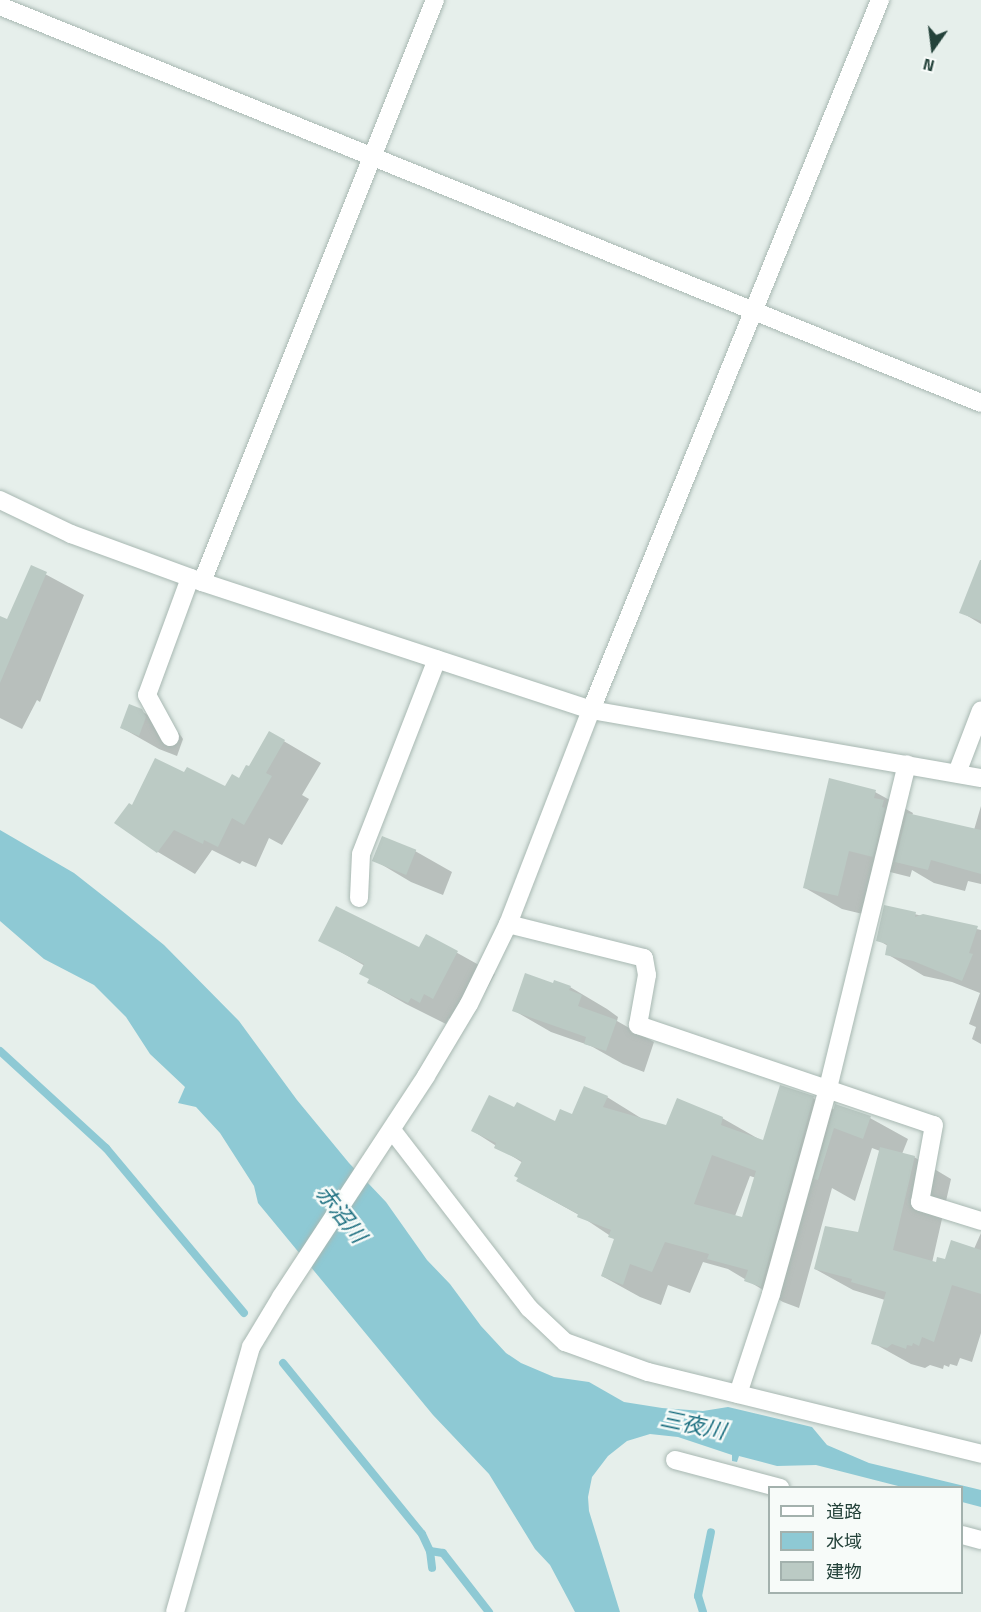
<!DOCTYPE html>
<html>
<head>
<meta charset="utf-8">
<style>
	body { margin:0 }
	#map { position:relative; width:981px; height:1612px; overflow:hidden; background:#e6efeb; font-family:"Titillium Web","Noto Sans JP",sans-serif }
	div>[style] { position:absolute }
	.water>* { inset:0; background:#8ec9d4 }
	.shadow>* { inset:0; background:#0003 }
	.stream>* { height:8px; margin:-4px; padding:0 4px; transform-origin:4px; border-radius:4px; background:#8ec9d4 }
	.building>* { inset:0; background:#bbcac4; transform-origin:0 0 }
	.roads { filter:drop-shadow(0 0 2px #a8b8b2) drop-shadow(0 0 2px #a8b8b2) }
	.street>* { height:18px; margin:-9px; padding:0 9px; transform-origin:9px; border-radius:9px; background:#fff }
	.secondary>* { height:18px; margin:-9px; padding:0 9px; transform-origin:9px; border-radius:9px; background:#fff }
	span { translate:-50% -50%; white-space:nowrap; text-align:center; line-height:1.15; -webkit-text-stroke:5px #f7fbf9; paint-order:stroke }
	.water-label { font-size:22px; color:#1c6f80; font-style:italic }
	.legend { position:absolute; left:768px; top:1486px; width:195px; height:108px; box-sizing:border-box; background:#f7fbf9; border:2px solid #a3b1ad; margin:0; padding:8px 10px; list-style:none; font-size:18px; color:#24423a }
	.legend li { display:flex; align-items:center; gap:12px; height:30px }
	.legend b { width:30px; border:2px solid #a3b1ad }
	.north { position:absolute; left:903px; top:18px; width:60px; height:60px; -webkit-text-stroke:4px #f7fbf9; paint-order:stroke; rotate:194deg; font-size:16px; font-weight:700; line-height:24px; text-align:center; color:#24423a }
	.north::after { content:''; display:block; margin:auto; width:21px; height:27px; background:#24423a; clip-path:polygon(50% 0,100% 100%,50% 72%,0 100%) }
</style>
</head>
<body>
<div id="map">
	<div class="water">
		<i style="clip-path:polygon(0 830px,74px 873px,116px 906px,164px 945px,239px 1021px,297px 1100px,349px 1163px,386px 1202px,427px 1260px,450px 1284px,481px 1326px,506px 1353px,521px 1363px,554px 1377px,589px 1382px,624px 1402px,662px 1408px,703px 1411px,728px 1407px,812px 1427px,827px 1445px,869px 1463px,981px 1490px,981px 1507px,962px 1502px,962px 1488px,902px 1487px,816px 1465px,777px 1466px,739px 1456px,737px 1462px,732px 1461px,732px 1455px,678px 1437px,650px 1434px,627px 1441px,608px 1456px,592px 1477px,588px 1497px,589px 1511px,620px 1612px,575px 1612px,550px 1565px,535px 1549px,489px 1474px,433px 1415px,258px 1203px,254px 1186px,220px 1133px,196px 1107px,178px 1103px,185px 1087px,150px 1054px,126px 1017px,94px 985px,44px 959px,0 921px)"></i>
	</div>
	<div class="shadow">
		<i style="clip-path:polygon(981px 561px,981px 624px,961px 612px)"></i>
		<i style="clip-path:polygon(32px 567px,84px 595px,40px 702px,37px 700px,22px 729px,0 718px,0 617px,8px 621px)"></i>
		<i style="clip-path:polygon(141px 711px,179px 733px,183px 739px,177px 756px,159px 749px,122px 728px)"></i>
		<i style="clip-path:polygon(270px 733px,321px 763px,302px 795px,309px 799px,282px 845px,269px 838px,256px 867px,242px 861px,240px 864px,212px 850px,195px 874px,158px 852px,117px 822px,133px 807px,185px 774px,226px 788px,239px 780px,249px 768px)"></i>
		<i style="clip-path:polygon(875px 792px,913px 813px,912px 816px,974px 830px,981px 806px,981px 884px,968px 881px,965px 891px,934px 883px,912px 870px,910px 877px,886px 871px,875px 917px,842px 909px,805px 888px)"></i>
		<i style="clip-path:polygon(415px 851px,452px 872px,443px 895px,411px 882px,374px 860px)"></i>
		<i style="clip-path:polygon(885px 907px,981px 930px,981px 1044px,972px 1039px,976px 1027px,969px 1024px,980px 993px,952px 982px,924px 976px,887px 954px,888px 946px,878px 940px)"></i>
		<i style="clip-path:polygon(427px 936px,495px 974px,470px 1019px,462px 1015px,457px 1023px,449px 1018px,446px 1024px,406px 1004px,369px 983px,371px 979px,365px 966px,320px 940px,420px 949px)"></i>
		<i style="clip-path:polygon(553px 985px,570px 987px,607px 1009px,618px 1017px,617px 1021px,654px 1042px,644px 1072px,623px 1064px,591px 1046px,551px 1032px,513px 1010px)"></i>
		<i style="clip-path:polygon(evenodd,607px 1097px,644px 1120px,667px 1127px,722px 1118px,764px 1142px,813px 1098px,835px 1110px,836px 1106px,870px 1118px,908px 1139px,902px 1154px,914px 1157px,951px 1179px,932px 1263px,946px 1261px,974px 1249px,981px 1233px,981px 1333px,972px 1362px,960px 1358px,957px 1366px,950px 1364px,949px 1367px,944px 1365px,943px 1369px,930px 1365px,925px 1368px,911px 1364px,873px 1343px,885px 1300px,853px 1290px,815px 1269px,859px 1233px,880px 1151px,872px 1148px,855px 1201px,832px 1188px,799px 1308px,783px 1302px,728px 1269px,703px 1262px,690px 1293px,668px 1285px,661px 1305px,640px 1297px,602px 1276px,615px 1239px,579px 1215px,518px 1181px,523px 1163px,473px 1131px,515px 1109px,556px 1123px,607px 1097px,750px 1176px,756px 1178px,743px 1219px,735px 1216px,750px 1176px)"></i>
	</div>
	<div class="stream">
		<i style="left:0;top:1051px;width:144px;rotate:42.5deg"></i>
		<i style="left:106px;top:1148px;width:215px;rotate:50.1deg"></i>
		<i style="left:283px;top:1363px;width:220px;rotate:50.9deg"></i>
		<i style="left:422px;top:1534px;width:19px;rotate:65deg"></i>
		<i style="left:430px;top:1551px;width:17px;rotate:83deg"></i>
		<i style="left:430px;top:1551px;width:13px;rotate:9deg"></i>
		<i style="left:443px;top:1553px;width:75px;rotate:52.1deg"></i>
		<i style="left:703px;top:1612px;width:17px;rotate:-107deg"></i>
		<i style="left:698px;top:1596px;width:65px;rotate:-78.5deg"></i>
	</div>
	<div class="building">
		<i style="clip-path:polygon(980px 560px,981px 560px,981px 621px,959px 613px)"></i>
		<i style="clip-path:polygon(31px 565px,47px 572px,0 683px,0 616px,7px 619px)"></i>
		<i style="clip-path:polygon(129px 704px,142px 709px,146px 717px,139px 736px,120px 728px)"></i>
		<i style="clip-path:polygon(269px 731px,285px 740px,266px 773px,272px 776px,244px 825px,232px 818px,218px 847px,204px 840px,203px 844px,174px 830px,157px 853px,114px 823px,129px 803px,132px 805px,155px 758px,184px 772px,187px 767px,225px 786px,232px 774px,239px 778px,246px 765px,249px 766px)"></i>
		<i style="clip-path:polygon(829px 778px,876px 790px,874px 798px,884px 800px,882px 807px,885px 808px,873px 857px,849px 851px,838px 896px,803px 888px)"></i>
		<i style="clip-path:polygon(907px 813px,981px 830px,981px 874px,931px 860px,928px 870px,895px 862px)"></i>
		<i style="left:382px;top:836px;width:37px;height:27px;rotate:22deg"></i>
		<i style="clip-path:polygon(884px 905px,916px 912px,915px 917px,923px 914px,978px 926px,969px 953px,973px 954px,962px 981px,913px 961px,885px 955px,887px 944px,876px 941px)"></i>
		<i style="clip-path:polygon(336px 906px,419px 947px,426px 934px,458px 951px,433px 999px,424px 994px,420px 1003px,411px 998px,408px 1003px,367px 983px,369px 979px,359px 974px,364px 964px,318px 941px)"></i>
		<i style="clip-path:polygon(525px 973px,553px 983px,554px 980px,571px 986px,569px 990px,582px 995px,578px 1006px,617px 1020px,606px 1051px,584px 1044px,586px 1037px,512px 1011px)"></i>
		<i style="clip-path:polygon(evenodd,780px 1085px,814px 1096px,761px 1287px,744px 1281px,748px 1270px,707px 1259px,709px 1254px,665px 1242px,652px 1272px,630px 1264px,623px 1285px,601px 1276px,614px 1239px,608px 1237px,611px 1230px,577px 1217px,578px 1214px,516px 1181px,518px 1178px,514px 1176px,522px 1161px,494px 1148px,496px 1143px,471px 1131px,489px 1095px,514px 1107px,517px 1102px,555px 1121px,560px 1109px,572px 1114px,584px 1086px,608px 1096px,603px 1107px,666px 1125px,677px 1098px,723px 1117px,721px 1125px,763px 1140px,780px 1085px,712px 1155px,756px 1171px,742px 1217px,694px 1204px,712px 1155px)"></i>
		<i style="clip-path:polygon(835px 1104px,871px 1116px,863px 1139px,834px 1128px,818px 1180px,814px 1179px)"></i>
		<i style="clip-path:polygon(880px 1147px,915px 1156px,893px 1250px,936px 1262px,937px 1257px,945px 1259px,951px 1240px,981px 1250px,981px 1294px,952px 1285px,934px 1342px,922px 1337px,919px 1346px,913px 1343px,912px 1346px,907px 1345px,906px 1349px,892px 1344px,887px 1348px,871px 1344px,886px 1292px,851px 1282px,852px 1279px,814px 1269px,825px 1226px,858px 1232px)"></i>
	</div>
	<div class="roads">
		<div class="street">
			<i style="left:0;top:500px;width:79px;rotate:25.6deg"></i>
			<i style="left:71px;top:534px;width:140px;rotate:20.1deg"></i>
			<i style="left:202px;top:582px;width:410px;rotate:18.2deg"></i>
			<i style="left:591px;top:710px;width:396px;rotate:9.9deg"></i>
			<i style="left:202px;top:582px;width:627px;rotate:-68.18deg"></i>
			<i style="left:170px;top:737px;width:48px;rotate:-118.7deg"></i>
			<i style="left:147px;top:695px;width:125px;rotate:-69.8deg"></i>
			<i style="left:957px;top:773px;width:67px;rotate:-69.1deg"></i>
			<i style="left:359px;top:898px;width:44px;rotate:-87.4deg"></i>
			<i style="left:361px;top:854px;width:209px;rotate:-68.7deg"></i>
			<i style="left:508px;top:924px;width:140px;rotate:14deg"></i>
			<i style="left:644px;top:958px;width:17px;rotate:80deg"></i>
			<i style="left:647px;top:975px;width:51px;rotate:100.2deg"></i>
			<i style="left:638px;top:1025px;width:312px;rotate:18.7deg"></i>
			<i style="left:934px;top:1125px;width:78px;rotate:100.3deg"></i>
			<i style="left:920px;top:1202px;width:64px;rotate:17.3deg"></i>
			<i style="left:392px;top:1130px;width:225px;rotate:52.4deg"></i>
			<i style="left:529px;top:1308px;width:50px;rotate:43.4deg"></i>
			<i style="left:565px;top:1342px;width:88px;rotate:19.9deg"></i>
			<i style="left:648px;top:1372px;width:343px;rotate:13.8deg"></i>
			<i style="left:738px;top:1394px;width:105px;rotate:-71.7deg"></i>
			<i style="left:771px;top:1294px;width:214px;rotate:-74.5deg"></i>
			<i style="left:828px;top:1088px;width:333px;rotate:-76.3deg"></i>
			<i style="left:675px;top:1460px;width:109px;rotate:14.9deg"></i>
			<i style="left:962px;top:1535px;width:20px;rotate:15deg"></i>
			<i style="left:175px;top:1612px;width:276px;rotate:-74deg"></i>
			<i style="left:251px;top:1347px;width:58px;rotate:-59deg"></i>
			<i style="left:281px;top:1297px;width:264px;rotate:-56.7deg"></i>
			<i style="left:426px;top:1076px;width:84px;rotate:-59.2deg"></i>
			<i style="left:469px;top:1004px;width:89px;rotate:-64deg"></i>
			<i style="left:508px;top:924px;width:230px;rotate:-68.8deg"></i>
			<i style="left:591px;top:710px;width:767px;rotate:-67.85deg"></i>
		</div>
		<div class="secondary">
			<i style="left:0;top:6px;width:1058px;rotate:22.03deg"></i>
		</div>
	</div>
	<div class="water-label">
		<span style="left:341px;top:1214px;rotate:52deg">赤沼川</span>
		<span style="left:693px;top:1425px;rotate:12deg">三夜川</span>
	</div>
	<ul class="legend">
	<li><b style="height:8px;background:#fff"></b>道路</li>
	<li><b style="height:16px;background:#8ec9d4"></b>水域</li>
	<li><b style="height:16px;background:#bbcac4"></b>建物</li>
	</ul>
	<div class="north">N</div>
</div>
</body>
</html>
